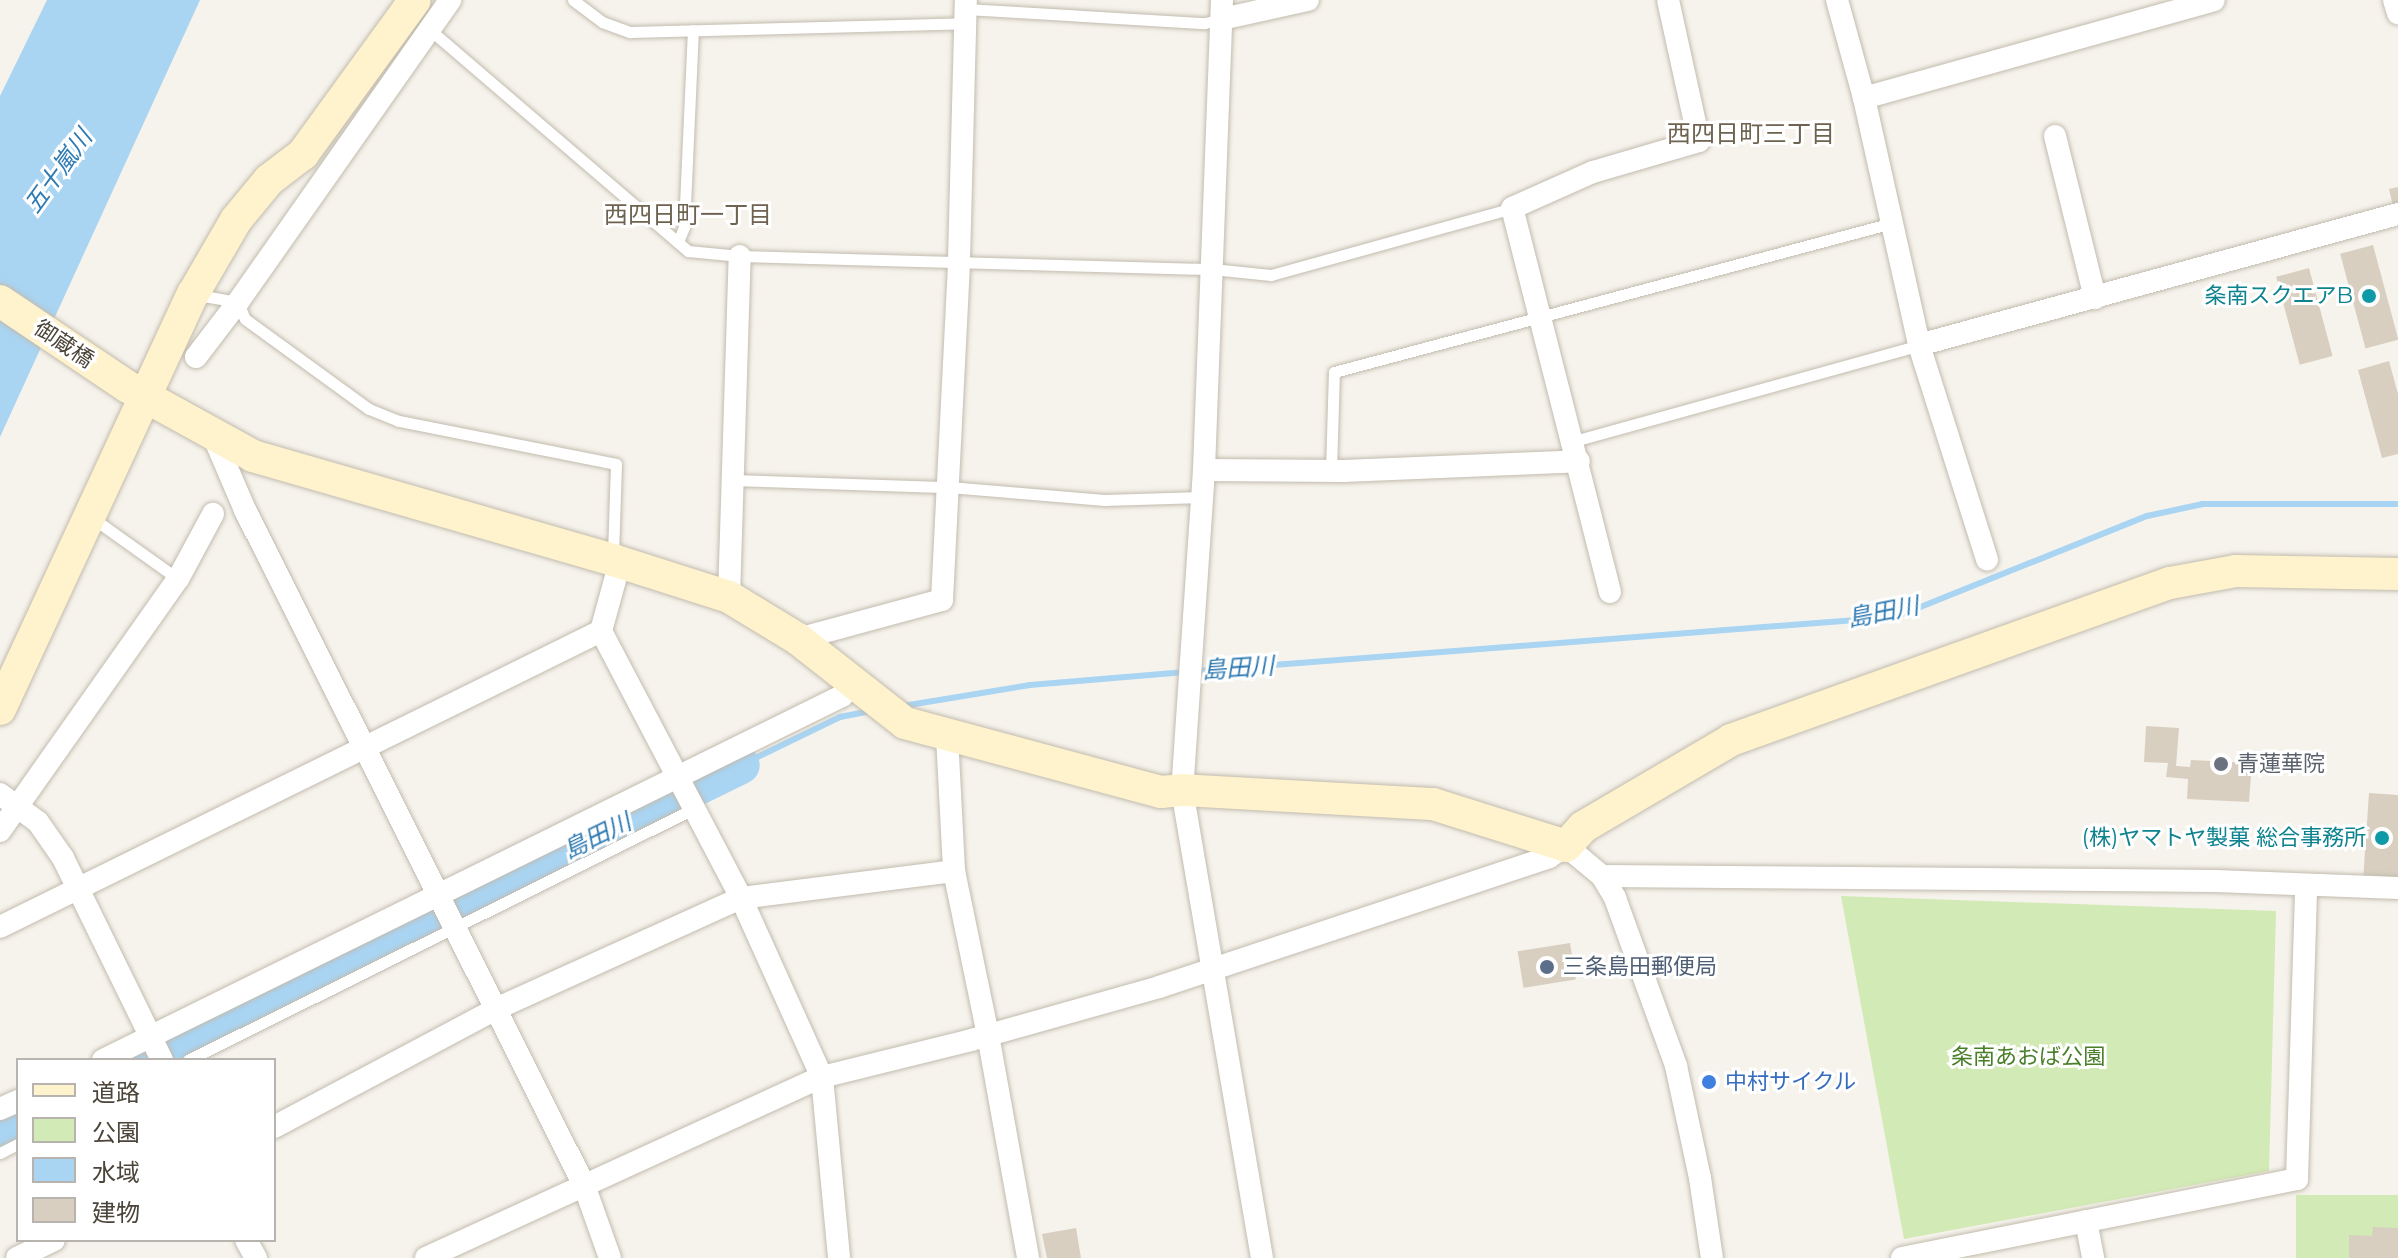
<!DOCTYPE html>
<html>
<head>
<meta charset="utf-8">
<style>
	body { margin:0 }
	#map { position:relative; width:2398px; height:1258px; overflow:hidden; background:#f6f3ec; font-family:Montserrat,"Noto Sans JP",sans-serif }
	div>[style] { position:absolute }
	.green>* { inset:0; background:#d2eab5; transform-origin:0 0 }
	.water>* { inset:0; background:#a9d4f2 }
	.stream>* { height:6px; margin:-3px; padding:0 3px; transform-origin:3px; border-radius:3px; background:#a9d4f2 }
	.river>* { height:38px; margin:-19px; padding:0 19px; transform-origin:19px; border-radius:19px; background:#a9d4f2 }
	.building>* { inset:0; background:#d8cfc1; transform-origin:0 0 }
	.roads { filter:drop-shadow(0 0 2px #c2bbae) drop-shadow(0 0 2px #c2bbae) }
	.lane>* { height:11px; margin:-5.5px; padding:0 5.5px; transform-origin:5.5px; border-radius:5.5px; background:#fff }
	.street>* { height:22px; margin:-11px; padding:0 11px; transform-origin:11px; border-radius:11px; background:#fff }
	.secondary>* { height:32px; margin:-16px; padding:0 16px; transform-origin:16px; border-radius:16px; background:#fff3cd }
	.dots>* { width:22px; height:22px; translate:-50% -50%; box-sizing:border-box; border:4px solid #fff; border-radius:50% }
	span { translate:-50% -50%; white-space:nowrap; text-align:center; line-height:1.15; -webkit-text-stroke:6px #fff; paint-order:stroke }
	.culture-label { font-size:22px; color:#0d838f }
	.right { translate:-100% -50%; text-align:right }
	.street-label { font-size:22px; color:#4b4439 }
	.worship-label { font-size:22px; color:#5b616d }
	.left { translate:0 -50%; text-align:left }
	.service-label { font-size:22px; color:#4e5e75 }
	.park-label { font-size:22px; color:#4a7f2a }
	.shop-label { font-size:22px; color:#366cbe }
	.neighbourhood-label { font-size:24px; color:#6e6250 }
	.water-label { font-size:24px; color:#2e7ab2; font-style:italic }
	.legend { position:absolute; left:16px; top:1058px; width:260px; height:184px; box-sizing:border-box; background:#fff; border:2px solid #b7b4b0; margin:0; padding:10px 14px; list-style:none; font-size:24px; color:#4b4439 }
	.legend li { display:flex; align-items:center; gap:16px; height:40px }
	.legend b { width:40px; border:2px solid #b7b4b0 }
</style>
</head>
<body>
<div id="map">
	<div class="green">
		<i style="clip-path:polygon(1841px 896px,2276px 911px,2269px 1171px,1904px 1239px)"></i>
		<i style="left:2398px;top:1195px;width:63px;height:102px;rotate:90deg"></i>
	</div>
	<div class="water">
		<i style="clip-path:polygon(47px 0,200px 0,0 437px,0 96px)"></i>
	</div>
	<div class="stream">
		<i style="left:1196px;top:671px;width:675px;rotate:-4.42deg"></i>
		<i style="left:1869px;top:619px;width:34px;rotate:-8deg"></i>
		<i style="left:1903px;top:614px;width:263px;rotate:-21.9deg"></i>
		<i style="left:2147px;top:516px;width:57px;rotate:-12.1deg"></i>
		<i style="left:2203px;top:504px;width:195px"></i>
		<i style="left:903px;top:706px;width:129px;rotate:-9.4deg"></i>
		<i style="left:1030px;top:685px;width:156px;rotate:-4.8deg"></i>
		<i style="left:741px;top:765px;width:110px;rotate:-25.9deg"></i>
		<i style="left:840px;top:717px;width:33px;rotate:-11deg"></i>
	</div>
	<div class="river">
		<i style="left:138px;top:1060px;width:671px;rotate:-26.07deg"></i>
		<i style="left:0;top:1132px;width:21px;rotate:-29deg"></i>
	</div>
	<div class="building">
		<i style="clip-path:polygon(2398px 187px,2398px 209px,2394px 210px,2389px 189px)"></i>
		<i style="left:2373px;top:245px;width:98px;height:34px;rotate:75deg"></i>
		<i style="left:2309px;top:268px;width:91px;height:34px;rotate:75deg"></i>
		<i style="clip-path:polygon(2389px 361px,2398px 394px,2398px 454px,2382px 458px,2358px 370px)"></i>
		<i style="clip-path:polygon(2146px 726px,2179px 728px,2176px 766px,2190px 767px,2191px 760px,2252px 763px,2249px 802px,2187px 799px,2188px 779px,2166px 777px,2168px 763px,2144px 762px)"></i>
		<i style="clip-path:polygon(2369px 793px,2398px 795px,2398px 883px,2363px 881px)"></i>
		<i style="left:1570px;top:943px;width:37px;height:53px;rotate:81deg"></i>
		<i style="clip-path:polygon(2373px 1227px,2398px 1228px,2398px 1258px,2349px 1258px,2349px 1235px,2372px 1236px)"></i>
		<i style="clip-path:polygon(1076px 1228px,1081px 1258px,1047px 1258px,1042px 1234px)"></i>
	</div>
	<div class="roads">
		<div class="lane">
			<i style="left:573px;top:0;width:36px;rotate:37deg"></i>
			<i style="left:602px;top:22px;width:30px;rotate:20deg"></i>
			<i style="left:630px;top:32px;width:336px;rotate:-1.5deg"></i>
			<i style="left:966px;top:9px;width:239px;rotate:3.4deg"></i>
			<i style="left:1205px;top:23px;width:17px;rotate:-13deg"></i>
			<i style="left:429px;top:29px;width:341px;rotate:40.6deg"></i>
			<i style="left:688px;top:251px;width:52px;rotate:5.5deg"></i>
			<i style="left:740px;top:256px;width:472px;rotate:1.6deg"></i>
			<i style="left:1212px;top:269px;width:59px;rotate:5.8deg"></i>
			<i style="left:1271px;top:275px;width:250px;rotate:-15.5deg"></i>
			<i style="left:678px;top:242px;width:16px;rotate:-68deg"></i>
			<i style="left:684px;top:227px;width:197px;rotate:-87.4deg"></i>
			<i style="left:198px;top:295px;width:41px;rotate:9.9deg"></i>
			<i style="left:238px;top:302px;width:18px;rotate:68deg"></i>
			<i style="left:245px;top:319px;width:153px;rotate:36deg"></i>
			<i style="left:369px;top:409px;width:32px;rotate:22deg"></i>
			<i style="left:399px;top:421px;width:221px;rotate:11.2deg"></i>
			<i style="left:616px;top:464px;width:92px;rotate:91.9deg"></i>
			<i style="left:1574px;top:441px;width:358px;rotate:-15.5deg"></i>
			<i style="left:1331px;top:471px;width:99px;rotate:-88.3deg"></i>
			<i style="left:1334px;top:372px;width:578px;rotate:-14.95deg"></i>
			<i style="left:733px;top:480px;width:216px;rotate:1.9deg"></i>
			<i style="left:949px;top:487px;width:156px;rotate:4.8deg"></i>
			<i style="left:1104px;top:500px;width:98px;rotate:-1.8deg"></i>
			<i style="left:91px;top:517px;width:107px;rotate:35.5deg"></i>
			<i style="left:188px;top:1060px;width:564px;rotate:-26.43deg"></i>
			<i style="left:0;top:1153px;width:20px;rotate:-27deg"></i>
		</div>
		<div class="street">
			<i style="left:1222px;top:0;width:470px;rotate:92.2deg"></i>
			<i style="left:1204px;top:470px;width:321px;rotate:93.9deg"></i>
			<i style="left:1182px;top:790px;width:475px;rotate:80.3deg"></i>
			<i style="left:1837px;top:0;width:102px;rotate:74.6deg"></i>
			<i style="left:1864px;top:98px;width:253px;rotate:77.4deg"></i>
			<i style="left:1919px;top:345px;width:225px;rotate:72.4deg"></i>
			<i style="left:2394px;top:0;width:14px;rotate:73deg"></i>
			<i style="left:1222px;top:19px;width:88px;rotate:-12.5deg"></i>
			<i style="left:1864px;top:98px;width:363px;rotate:-15.6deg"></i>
			<i style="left:2055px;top:136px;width:167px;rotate:76.1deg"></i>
			<i style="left:1919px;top:345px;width:497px;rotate:-15.3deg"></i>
			<i style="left:196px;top:357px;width:69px;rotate:-52.6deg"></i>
			<i style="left:238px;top:302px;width:369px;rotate:-54.9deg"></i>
			<i style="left:212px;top:433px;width:84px;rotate:66.8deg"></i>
			<i style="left:245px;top:510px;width:755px;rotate:63.33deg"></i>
			<i style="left:584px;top:1185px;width:77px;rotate:70.4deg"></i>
			<i style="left:1204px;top:470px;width:140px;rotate:0.4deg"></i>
			<i style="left:1344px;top:471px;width:235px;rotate:-2.4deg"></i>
			<i style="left:620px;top:562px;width:72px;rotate:105.4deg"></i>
			<i style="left:601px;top:631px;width:301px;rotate:62.3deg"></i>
			<i style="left:741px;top:898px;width:196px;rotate:65.7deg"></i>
			<i style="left:822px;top:1077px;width:182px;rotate:84.6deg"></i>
			<i style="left:1610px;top:592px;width:396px;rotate:-104.3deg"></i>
			<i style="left:1512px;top:208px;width:89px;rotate:-24deg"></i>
			<i style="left:1593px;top:172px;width:110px;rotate:-16.3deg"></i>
			<i style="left:1699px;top:141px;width:144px;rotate:-102.4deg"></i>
			<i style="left:729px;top:597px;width:341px;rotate:-88.2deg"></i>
			<i style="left:798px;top:639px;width:149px;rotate:-15.2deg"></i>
			<i style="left:942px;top:600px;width:340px;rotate:-87.1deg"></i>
			<i style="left:959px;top:260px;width:260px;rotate:-88.5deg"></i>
			<i style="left:947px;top:736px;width:135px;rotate:87deg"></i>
			<i style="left:954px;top:871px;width:167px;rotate:78.3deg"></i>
			<i style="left:988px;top:1035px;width:227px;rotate:79.8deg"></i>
			<i style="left:0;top:794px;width:47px;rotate:36.4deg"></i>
			<i style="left:38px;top:822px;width:44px;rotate:55.2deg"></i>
			<i style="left:63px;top:858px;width:225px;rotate:63.9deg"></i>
			<i style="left:0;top:831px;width:309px;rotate:-54.8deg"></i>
			<i style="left:178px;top:579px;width:74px;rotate:-61.7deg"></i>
			<i style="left:1602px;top:876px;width:614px;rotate:0.47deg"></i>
			<i style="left:2216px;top:881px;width:182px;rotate:2.2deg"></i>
			<i style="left:0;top:927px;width:670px;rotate:-26.22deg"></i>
			<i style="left:103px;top:1060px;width:824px;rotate:-26.22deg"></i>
			<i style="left:842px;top:696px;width:18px;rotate:-63deg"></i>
			<i style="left:0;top:1109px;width:20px;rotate:-24deg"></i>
			<i style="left:274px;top:1127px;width:254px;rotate:-28deg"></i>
			<i style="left:498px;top:1008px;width:267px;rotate:-24.4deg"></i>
			<i style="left:741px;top:898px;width:215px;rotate:-7.2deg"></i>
			<i style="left:2086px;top:1221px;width:38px;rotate:79deg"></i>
			<i style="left:246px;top:1240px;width:21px;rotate:61deg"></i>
			<i style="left:17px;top:1258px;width:41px;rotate:-25.9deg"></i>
			<i style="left:426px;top:1258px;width:435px;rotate:-24.6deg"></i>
			<i style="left:822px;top:1077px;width:154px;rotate:-13.9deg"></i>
			<i style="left:971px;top:1040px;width:195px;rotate:-15.7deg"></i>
			<i style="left:1159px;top:987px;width:411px;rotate:-18.4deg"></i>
			<i style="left:1549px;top:857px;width:20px;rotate:-33deg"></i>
			<i style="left:1566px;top:846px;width:47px;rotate:39.8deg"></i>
			<i style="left:1602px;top:876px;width:26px;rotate:59deg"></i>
			<i style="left:1615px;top:898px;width:179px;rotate:70deg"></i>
			<i style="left:1676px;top:1066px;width:115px;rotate:77.9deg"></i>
			<i style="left:1700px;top:1178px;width:81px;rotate:81.5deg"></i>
			<i style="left:1902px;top:1258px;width:403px;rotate:-11.3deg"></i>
			<i style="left:2297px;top:1179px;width:294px;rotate:-88.2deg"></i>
		</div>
		<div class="secondary">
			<i style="left:0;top:301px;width:154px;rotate:33.9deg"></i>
			<i style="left:128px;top:387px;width:143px;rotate:28.9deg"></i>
			<i style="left:253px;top:456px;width:375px;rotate:16.1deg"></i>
			<i style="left:613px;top:560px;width:122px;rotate:17.7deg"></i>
			<i style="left:729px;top:597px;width:81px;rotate:31.3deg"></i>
			<i style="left:798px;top:639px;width:136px;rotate:38.1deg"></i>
			<i style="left:905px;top:723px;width:265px;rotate:15.1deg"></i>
			<i style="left:1161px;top:792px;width:21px;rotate:-5deg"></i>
			<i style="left:1182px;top:790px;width:251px;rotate:3.2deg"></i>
			<i style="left:1433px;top:804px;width:139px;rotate:17.5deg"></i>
			<i style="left:1566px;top:846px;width:25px;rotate:-48deg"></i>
			<i style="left:1583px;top:827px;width:172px;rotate:-30.4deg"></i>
			<i style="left:1731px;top:740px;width:466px;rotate:-19.7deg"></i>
			<i style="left:2170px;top:583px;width:67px;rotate:-10.3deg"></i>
			<i style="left:2236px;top:571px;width:162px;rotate:1.1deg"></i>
			<i style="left:0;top:709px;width:458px;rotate:-65.1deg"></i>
			<i style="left:193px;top:294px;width:86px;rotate:-59.8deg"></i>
			<i style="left:236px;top:220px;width:52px;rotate:-50.5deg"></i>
			<i style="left:269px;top:180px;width:43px;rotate:-37.4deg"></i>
			<i style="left:303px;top:154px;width:190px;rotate:-54deg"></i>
		</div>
	</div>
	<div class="dots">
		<i style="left:2369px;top:296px;background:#0f9aa8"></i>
		<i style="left:2221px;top:764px;background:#6b7280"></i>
		<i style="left:2382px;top:838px;background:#0f9aa8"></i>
		<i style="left:1547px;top:967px;background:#5c6f8a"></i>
		<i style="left:1709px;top:1082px;background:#3f7fe0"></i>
	</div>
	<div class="culture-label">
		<span class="right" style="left:2353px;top:296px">条南スクエアB</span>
		<span class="right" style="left:2366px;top:838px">(株)ヤマトヤ製菓 総合事務所</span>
	</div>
	<div class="street-label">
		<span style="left:64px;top:344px;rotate:34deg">御蔵橋</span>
	</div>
	<div class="worship-label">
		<span class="left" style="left:2237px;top:764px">青蓮華院</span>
	</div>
	<div class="service-label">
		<span class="left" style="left:1563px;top:967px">三条島田郵便局</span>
	</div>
	<div class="park-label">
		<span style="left:2028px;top:1057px">条南あおば公園</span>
	</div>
	<div class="shop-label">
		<span class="left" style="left:1725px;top:1082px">中村サイクル</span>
	</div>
	<div class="neighbourhood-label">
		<span style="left:1751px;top:134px">西四日町三丁目</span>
		<span style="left:688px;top:215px">西四日町一丁目</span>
	</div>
	<div class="water-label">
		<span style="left:58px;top:171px;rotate:-54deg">五十嵐川</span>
		<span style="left:1883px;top:612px;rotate:-11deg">島田川</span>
		<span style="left:1238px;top:668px;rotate:-4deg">島田川</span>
		<span style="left:597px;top:836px;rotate:-26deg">島田川</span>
	</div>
	<ul class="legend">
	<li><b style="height:10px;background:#fff3cd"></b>道路</li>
	<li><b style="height:22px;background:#d2eab5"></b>公園</li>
	<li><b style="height:22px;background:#a9d4f2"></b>水域</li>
	<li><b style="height:22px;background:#d8cfc1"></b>建物</li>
	</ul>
</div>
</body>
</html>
